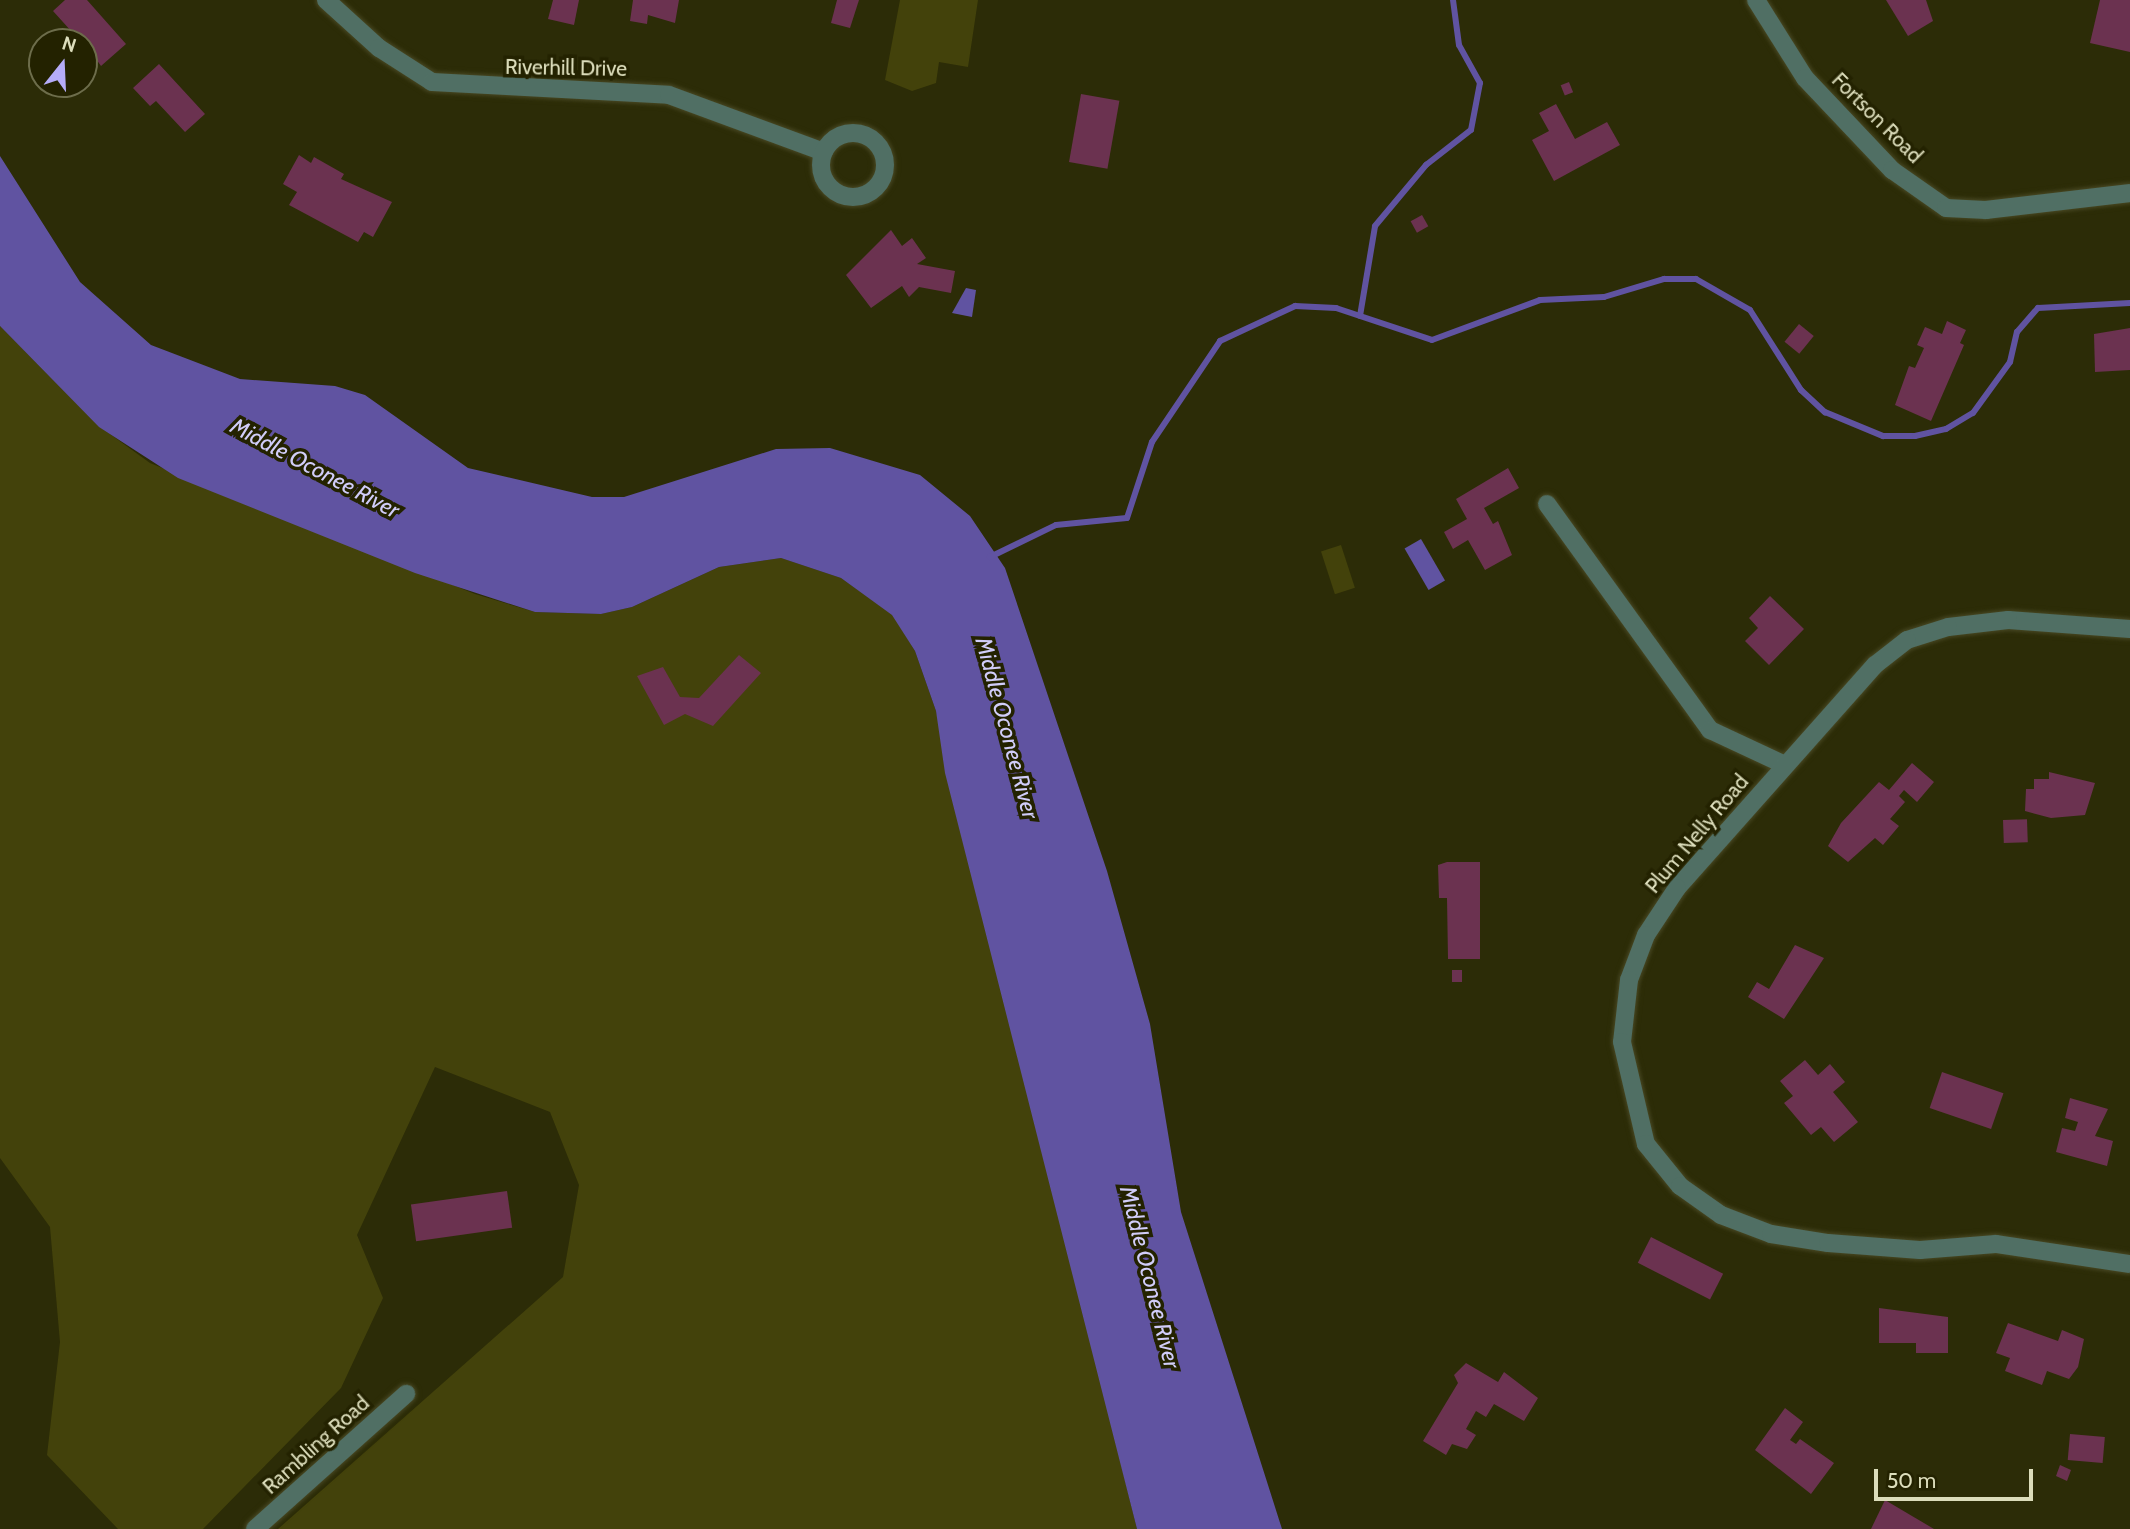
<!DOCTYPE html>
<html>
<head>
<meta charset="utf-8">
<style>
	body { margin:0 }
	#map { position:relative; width:2130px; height:1529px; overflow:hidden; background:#2c2c07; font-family:Cabin,sans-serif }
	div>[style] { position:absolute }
	.green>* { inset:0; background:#43420b; transform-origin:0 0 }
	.water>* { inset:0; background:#6053a1; transform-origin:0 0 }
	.stream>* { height:6px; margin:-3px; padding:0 3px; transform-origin:3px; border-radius:3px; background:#6053a1 }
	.building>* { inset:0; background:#6b3250; transform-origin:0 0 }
	.roads { filter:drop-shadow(0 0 2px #484824) drop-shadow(0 0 2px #484824) }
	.minor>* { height:18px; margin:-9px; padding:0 9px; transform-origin:9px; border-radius:9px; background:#506f64 }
	.minor>.ring { margin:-9px; padding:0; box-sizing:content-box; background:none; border:18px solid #506f64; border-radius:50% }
	span { translate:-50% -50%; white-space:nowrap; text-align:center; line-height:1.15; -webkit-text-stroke:7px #232200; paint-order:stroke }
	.street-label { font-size:21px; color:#dcddbb }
	.water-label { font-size:23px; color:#d1cdf9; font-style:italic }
	.north { position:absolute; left:28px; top:28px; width:70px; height:70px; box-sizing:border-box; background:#232200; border:2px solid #6d6d4b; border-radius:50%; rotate:18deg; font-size:19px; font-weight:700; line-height:28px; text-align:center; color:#dcddbb }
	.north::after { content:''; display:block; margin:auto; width:24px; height:32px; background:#b5acf8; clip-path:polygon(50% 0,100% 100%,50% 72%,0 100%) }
	.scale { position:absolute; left:1874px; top:1469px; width:159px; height:32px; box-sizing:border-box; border:4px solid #dcddbb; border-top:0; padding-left:9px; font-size:21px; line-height:24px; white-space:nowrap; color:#dcddbb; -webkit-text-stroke:5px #232200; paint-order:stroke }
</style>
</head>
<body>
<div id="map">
	<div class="green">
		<i style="clip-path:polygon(900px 0,978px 0,968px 67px,939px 62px,936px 83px,912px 91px,885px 80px)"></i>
		<i style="clip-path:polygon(0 326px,99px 426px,150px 463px,475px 594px,535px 612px,601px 614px,632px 607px,719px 567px,781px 558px,841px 578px,893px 615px,915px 651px,936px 711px,1137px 1529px,278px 1529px,563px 1277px,579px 1185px,550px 1112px,435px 1067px,357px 1235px,383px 1298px,341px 1388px,203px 1529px,118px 1529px,47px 1455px,60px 1342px,50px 1227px,0 1158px)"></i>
		<i style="left:1341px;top:545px;width:45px;height:21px;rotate:72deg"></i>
	</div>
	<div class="water">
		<i style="clip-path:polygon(0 156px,80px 282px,151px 345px,240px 379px,335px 386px,365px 395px,468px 468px,592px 497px,624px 497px,776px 449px,830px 448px,920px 475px,970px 516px,1005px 568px,1107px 871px,1150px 1024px,1181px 1212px,1282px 1529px,1137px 1529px,945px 773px,936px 711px,915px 651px,892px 615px,841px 578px,781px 558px,719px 567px,632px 607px,601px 614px,535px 612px,415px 573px,178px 478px,99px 427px,0 326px)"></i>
		<i style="clip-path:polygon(966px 288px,976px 290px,972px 317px,952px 313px)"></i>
		<i style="left:1421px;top:539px;width:48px;height:19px;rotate:60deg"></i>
	</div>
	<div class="stream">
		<i style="left:1360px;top:316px;width:91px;rotate:-80.5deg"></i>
		<i style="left:1375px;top:226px;width:80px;rotate:-50.1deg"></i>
		<i style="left:1426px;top:165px;width:57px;rotate:-37.9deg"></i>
		<i style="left:1471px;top:130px;width:48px;rotate:-79.2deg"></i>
		<i style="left:1480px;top:83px;width:43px;rotate:-118.9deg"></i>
		<i style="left:1459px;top:45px;width:45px;rotate:-97.6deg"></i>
		<i style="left:990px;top:557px;width:73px;rotate:-25.9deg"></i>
		<i style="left:1056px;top:525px;width:71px;rotate:-5.6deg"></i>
		<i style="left:1127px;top:518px;width:80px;rotate:-71.8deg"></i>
		<i style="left:1152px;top:442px;width:122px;rotate:-56deg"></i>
		<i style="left:1220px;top:341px;width:83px;rotate:-25deg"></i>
		<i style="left:1295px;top:306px;width:41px;rotate:2.8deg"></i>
		<i style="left:1336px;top:308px;width:101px;rotate:18.4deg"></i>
		<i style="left:1432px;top:340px;width:115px;rotate:-20.3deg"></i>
		<i style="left:1540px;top:300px;width:64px;rotate:-2.7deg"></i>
		<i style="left:1604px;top:297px;width:63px;rotate:-16.7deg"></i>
		<i style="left:1664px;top:279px;width:32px"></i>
		<i style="left:1696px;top:279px;width:62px;rotate:29.9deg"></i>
		<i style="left:1750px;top:310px;width:95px;rotate:57.5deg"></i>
		<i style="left:1801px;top:390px;width:33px;rotate:43deg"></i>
		<i style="left:1825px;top:412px;width:63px;rotate:22.5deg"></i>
		<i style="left:1883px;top:436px;width:32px"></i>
		<i style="left:1915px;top:436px;width:32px;rotate:-13deg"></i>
		<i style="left:1946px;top:429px;width:31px;rotate:-31deg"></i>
		<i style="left:1973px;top:413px;width:63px;rotate:-54deg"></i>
		<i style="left:2010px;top:362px;width:31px;rotate:-77deg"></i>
		<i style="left:2017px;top:332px;width:32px;rotate:-49deg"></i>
		<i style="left:2038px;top:308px;width:92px;rotate:-3.1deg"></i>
	</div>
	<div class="building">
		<i style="clip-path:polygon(65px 0,87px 0,126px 44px,101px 66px,84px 42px,63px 40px,72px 32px,53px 11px)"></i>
		<i style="clip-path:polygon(553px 0,579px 0,574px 25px,548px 19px)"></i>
		<i style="clip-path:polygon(633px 0,679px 0,675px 23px,648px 15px,647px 24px,630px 21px)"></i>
		<i style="clip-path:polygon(837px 0,859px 0,850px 28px,831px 23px)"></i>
		<i style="clip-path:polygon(1886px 0,1926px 0,1933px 21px,1908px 36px)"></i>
		<i style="clip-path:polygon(2100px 0,2130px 0,2130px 52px,2090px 43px)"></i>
		<i style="clip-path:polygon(159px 64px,205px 114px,185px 132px,156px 101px,150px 106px,133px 88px)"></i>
		<i style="left:1569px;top:82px;width:11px;height:9px;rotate:68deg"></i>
		<i style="left:1081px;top:94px;width:39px;height:69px;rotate:10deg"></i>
		<i style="clip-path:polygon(1556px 104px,1575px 139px,1607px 122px,1620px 145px,1554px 181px,1532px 140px,1549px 131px,1539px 113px)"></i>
		<i style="clip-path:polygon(299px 155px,311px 163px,314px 157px,344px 174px,341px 179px,392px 202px,373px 237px,364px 232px,358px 242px,289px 205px,297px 192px,283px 184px)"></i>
		<i style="left:1422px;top:215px;width:13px;height:13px;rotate:61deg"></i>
		<i style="clip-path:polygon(891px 230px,902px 246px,912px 238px,926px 258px,917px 264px,955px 271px,951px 293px,919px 287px,909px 297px,902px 286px,871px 308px,846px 275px)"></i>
		<i style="clip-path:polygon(1947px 321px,1966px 330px,1960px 343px,1964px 345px,1931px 421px,1895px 405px,1909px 366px,1915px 368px,1924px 348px,1917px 345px,1925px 327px,1942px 334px)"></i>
		<i style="left:1799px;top:324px;width:19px;height:23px;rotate:39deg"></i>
		<i style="clip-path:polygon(2130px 328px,2130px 370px,2095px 372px,2094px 334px)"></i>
		<i style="clip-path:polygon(1508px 468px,1519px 488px,1484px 508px,1493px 524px,1498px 521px,1512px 555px,1485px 570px,1468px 540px,1453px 549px,1444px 532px,1467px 519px,1456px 499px)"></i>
		<i style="clip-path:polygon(1770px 596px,1804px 629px,1769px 665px,1745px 641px,1758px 628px,1749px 618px)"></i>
		<i style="clip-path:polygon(739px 655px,761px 673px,713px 726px,685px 714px,664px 725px,637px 676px,663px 667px,680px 697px,699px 698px)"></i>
		<i style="clip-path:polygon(1912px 763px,1934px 782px,1917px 802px,1904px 790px,1899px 796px,1905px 802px,1890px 819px,1899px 826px,1883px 845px,1875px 838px,1848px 862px,1828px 846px,1841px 823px,1879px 782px,1889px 790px)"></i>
		<i style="clip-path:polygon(2049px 772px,2095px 783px,2085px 815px,2051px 818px,2025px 811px,2026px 789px,2034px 789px,2034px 779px,2049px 779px)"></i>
		<i style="left:2003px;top:820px;width:24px;height:23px;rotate:-2deg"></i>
		<i style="clip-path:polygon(1447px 862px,1480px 862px,1480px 959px,1448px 959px,1447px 898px,1439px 898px,1438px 865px)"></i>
		<i style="clip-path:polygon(1795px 945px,1824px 958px,1784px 1019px,1748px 997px,1757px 982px,1769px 989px)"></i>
		<i style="left:1452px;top:970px;width:10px;height:12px"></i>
		<i style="clip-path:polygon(1805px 1060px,1818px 1075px,1830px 1064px,1845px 1082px,1833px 1092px,1858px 1122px,1834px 1142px,1821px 1127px,1811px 1135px,1784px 1103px,1793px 1096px,1780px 1081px)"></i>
		<i style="left:1942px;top:1072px;width:65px;height:38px;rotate:19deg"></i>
		<i style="clip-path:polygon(2070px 1098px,2108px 1109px,2095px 1136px,2113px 1141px,2107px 1166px,2056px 1152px,2062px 1128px,2075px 1131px,2078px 1122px,2065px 1118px)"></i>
		<i style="left:507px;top:1191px;width:37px;height:97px;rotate:82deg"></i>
		<i style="left:1651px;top:1237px;width:81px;height:29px;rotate:27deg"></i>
		<i style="clip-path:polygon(1879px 1308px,1948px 1317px,1948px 1353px,1916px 1353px,1916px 1343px,1879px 1343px)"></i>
		<i style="clip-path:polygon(2008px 1323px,2058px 1341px,2062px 1330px,2084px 1339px,2078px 1367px,2069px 1379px,2047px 1371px,2042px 1385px,2005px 1371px,2010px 1358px,1996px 1353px)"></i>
		<i style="clip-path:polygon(1466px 1363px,1498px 1382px,1504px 1372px,1538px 1398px,1524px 1421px,1494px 1404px,1486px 1417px,1476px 1411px,1466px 1429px,1476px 1435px,1467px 1449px,1452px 1444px,1446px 1455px,1423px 1441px,1458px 1383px,1454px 1375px)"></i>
		<i style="clip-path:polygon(1785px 1408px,1803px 1422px,1790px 1440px,1796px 1444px,1800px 1439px,1834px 1463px,1811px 1494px,1755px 1450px)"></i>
		<i style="left:2070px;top:1434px;width:35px;height:26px;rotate:5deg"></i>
		<i style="clip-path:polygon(2060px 1465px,2071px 1470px,2067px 1481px,2056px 1476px)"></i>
		<i style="clip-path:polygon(1885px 1500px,1934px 1529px,1871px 1529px)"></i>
	</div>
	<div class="roads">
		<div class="minor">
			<i style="left:326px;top:0;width:72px;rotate:42.2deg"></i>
			<i style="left:379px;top:48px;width:63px;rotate:32.7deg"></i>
			<i style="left:432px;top:82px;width:237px;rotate:3.1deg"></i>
			<i style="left:669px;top:95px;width:165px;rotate:20.2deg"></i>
			<i style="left:1756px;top:0;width:92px;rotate:57.9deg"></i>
			<i style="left:1805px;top:78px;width:127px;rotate:46.6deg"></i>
			<i style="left:1892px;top:170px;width:66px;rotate:35.1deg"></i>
			<i style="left:1946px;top:208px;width:40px;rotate:2.9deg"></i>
			<i style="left:1986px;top:210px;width:145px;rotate:-6.7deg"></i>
			<i class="ring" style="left:821px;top:133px;width:46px;height:46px"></i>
			<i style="left:1547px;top:504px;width:279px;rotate:54.2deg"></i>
			<i style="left:1710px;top:730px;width:83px;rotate:25deg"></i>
			<i style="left:2130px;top:629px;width:122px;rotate:-175.8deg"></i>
			<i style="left:2008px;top:620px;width:60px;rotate:173.3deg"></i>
			<i style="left:1948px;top:627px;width:43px;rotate:162.4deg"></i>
			<i style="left:1907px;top:640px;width:41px;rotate:142deg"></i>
			<i style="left:1875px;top:665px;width:298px;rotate:131.6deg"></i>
			<i style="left:1677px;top:888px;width:56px;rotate:123.4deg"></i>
			<i style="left:1646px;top:935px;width:48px;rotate:110.7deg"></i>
			<i style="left:1629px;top:980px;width:62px;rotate:96.4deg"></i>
			<i style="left:1622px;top:1042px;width:105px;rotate:76.8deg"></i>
			<i style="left:1646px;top:1144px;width:54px;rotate:51deg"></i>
			<i style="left:1680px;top:1186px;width:50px;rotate:35.3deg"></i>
			<i style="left:1721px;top:1215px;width:53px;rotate:20.8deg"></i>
			<i style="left:1771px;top:1234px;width:58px;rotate:9deg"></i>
			<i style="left:1828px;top:1243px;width:92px;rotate:4.4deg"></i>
			<i style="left:1920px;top:1250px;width:76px;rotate:-4.5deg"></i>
			<i style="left:1996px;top:1244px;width:135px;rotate:8.5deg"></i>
			<i style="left:255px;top:1529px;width:203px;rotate:-41.8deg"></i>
		</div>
	</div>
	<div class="street-label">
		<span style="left:566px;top:68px;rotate:1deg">Riverhill Drive</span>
		<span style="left:1877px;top:118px;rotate:45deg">Fortson Road</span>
		<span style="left:1697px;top:834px;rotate:-50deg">Plum Nelly Road</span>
		<span style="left:316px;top:1445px;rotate:-42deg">Rambling Road</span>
	</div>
	<div class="water-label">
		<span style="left:315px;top:468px;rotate:28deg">Middle Oconee River</span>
		<span style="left:1007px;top:728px;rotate:75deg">Middle Oconee River</span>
		<span style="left:1150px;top:1277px;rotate:76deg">Middle Oconee River</span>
	</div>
	<div class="north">N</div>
	<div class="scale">50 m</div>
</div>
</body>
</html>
